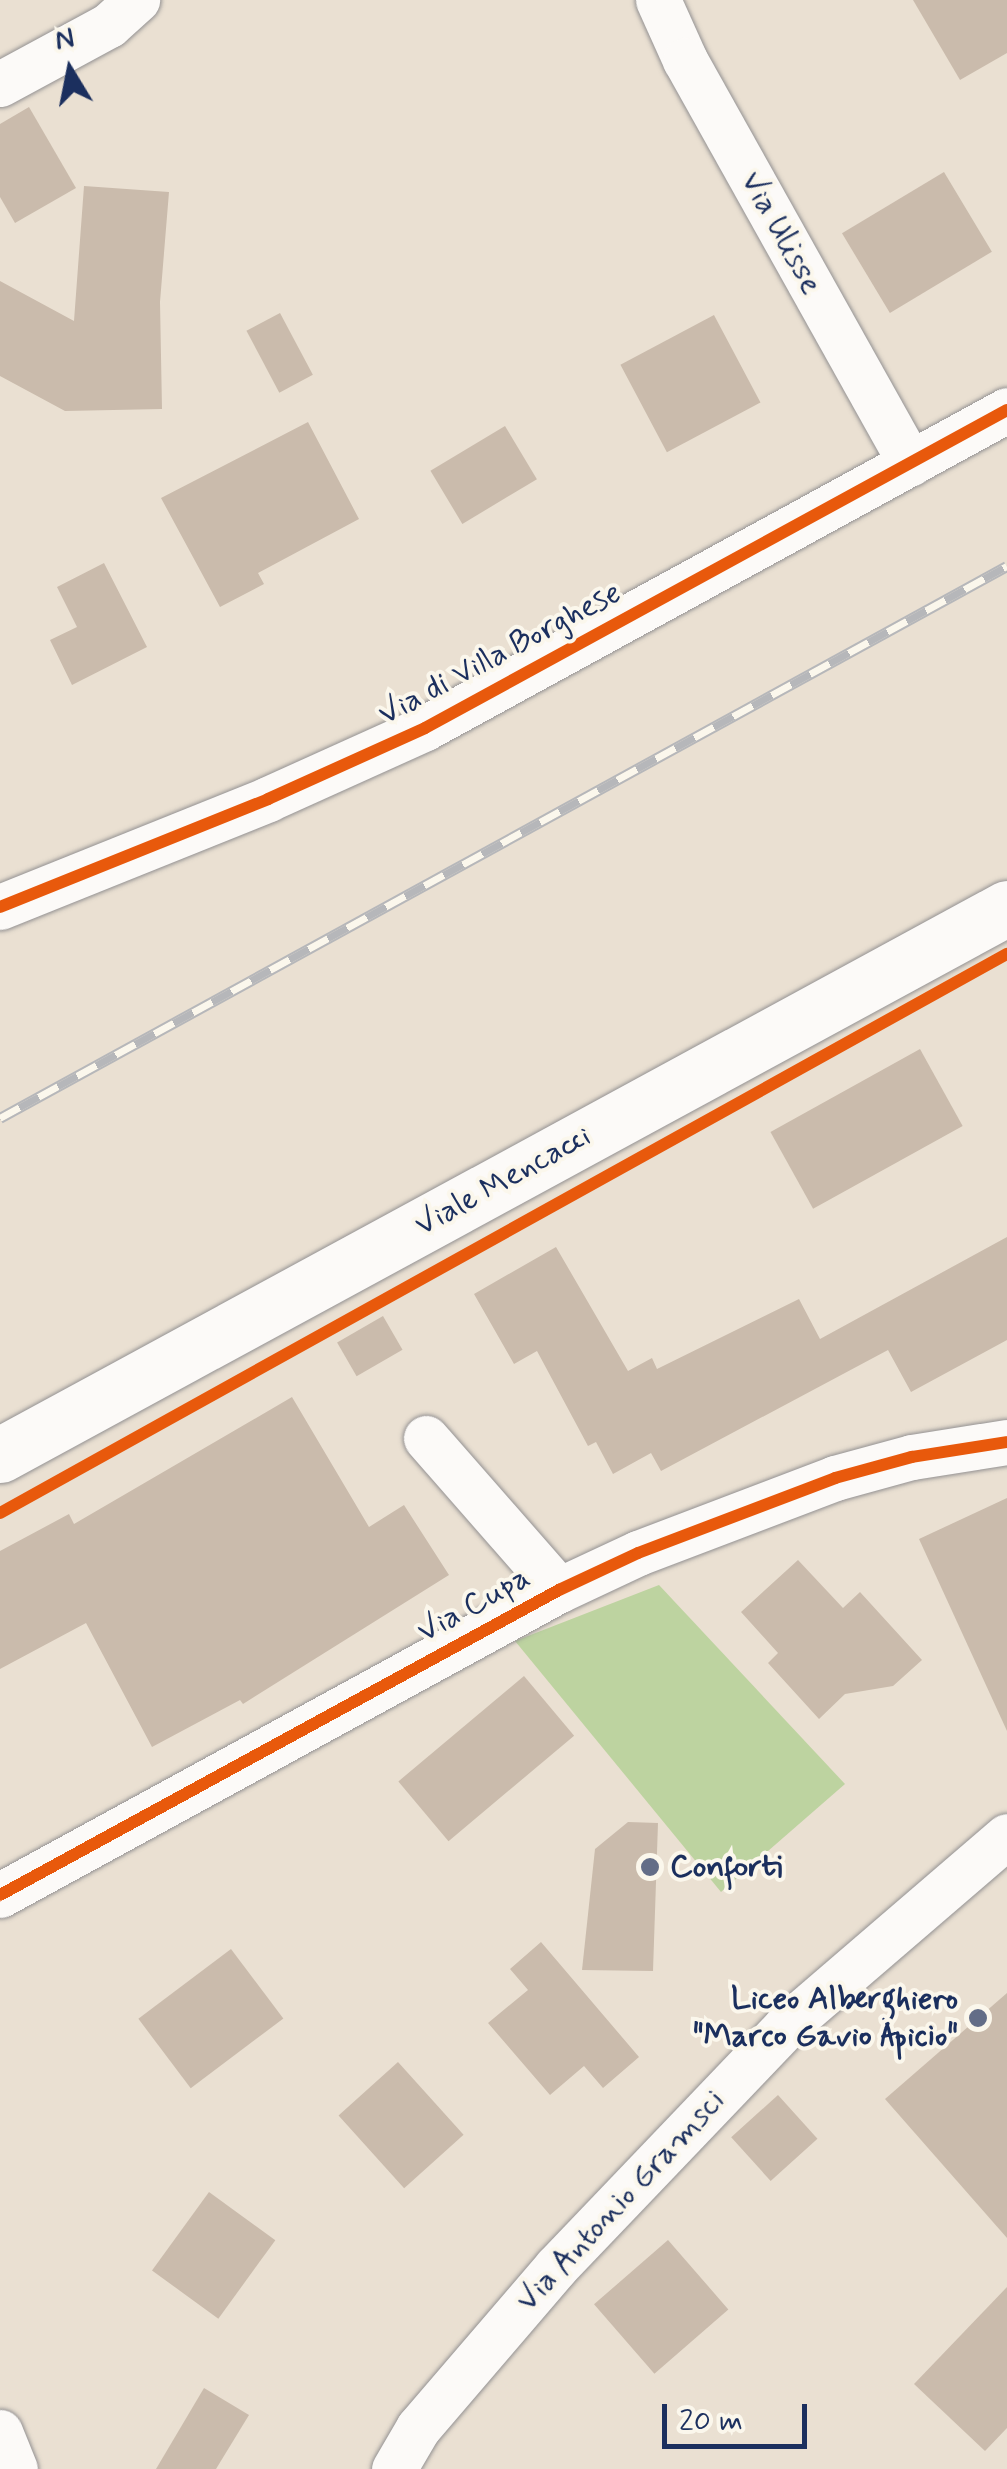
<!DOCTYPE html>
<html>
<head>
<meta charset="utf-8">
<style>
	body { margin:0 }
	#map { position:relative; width:1007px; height:2469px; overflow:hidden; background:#eae0d2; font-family:Mynerve,sans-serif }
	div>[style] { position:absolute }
	.green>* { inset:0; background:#bdd3a0 }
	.building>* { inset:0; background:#cabbac; transform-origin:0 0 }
	.roads { filter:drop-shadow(0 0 2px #939192) drop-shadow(0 0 2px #939192) }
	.minor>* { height:45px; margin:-22.5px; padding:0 22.5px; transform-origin:22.5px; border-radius:22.5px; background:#fcfaf8 }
	.primary>* { height:55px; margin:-27.5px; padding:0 27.5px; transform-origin:27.5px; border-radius:27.5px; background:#fcfaf8 }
	.rail>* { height:11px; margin-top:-5.5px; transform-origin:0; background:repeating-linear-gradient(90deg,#fbf7ec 0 22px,#b6b7ba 0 44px); box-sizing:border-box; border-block:2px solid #b6b7ba }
	.cycleway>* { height:12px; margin:-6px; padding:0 6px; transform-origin:6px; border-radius:6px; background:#e8590c }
	.dots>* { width:28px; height:28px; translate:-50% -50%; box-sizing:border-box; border:5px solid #fbf7ec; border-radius:50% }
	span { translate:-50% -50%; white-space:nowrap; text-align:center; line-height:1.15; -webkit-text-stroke:8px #fbf7ec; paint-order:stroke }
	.street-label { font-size:32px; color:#1b2f5e }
	.poi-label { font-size:32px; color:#1b2f5e; font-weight:700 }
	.left { translate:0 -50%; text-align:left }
	.right { translate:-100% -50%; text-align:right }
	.north { position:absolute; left:20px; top:20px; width:100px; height:100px; -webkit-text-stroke:8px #fbf7ec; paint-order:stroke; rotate:350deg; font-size:28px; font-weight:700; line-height:40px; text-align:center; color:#1b2f5e }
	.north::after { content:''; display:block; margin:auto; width:35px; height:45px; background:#1b2f5e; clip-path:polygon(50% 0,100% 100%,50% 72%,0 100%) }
	.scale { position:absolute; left:662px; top:2404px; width:145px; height:45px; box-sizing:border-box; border:5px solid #1b2f5e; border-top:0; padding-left:12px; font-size:30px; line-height:35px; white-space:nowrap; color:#1b2f5e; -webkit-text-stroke:8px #fbf7ec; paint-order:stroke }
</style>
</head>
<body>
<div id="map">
	<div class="green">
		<i style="clip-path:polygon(659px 1585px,845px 1784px,721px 1892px,515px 1641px)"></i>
	</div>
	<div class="building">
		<i style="clip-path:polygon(913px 0,1007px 0,1007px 53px,960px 80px)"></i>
		<i style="clip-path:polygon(29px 107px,76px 188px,15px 223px,0 197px,0 124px)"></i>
		<i style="left:944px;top:172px;width:93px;height:119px;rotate:59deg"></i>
		<i style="clip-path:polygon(84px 186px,169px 192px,160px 302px,162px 409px,65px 411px,0 376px,0 281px,74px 321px)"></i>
		<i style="left:280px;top:313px;width:70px;height:38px;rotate:62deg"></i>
		<i style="left:714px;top:315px;width:99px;height:106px;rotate:62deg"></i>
		<i style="clip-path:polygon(308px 422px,359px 519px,258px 573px,264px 584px,220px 607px,161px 498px)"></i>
		<i style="left:505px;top:426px;width:62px;height:87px;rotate:59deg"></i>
		<i style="clip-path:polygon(104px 563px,147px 647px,72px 685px,50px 640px,77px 627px,57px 587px)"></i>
		<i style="left:920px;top:1049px;width:88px;height:171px;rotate:61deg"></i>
		<i style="clip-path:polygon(1007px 1237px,1007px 1340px,911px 1392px,888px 1350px,661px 1471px,651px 1453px,613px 1474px,596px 1442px,588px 1446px,537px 1351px,514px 1364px,474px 1294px,556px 1247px,628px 1371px,652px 1358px,657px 1369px,799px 1299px,820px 1339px)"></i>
		<i style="left:383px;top:1316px;width:39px;height:53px;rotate:60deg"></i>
		<i style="clip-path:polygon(292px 1397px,369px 1527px,404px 1505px,449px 1575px,243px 1704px,240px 1700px,152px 1747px,86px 1623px,0 1669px,0 1551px,69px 1514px,74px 1524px)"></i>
		<i style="clip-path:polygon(1007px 1498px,1007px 1731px,919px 1539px)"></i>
		<i style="clip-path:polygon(798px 1560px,843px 1608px,860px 1592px,922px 1660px,893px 1686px,845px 1694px,819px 1719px,768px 1663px,778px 1653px,741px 1612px)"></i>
		<i style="left:524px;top:1676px;width:78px;height:164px;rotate:50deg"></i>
		<i style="clip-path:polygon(628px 1822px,658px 1823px,653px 1971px,582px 1970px,595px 1849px)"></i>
		<i style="clip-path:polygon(541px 1942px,639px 2057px,603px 2088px,584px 2066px,550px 2095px,488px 2023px,528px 1990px,510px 1969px)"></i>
		<i style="left:231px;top:1949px;width:87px;height:116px;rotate:53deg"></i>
		<i style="clip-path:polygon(1007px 1993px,1007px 2238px,885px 2099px)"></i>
		<i style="left:398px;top:2062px;width:98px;height:80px;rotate:48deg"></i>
		<i style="left:778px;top:2095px;width:59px;height:63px;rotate:48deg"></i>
		<i style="left:209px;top:2192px;width:82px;height:97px;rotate:36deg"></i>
		<i style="left:668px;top:2240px;width:92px;height:98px;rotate:49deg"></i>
		<i style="clip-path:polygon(1007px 2287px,1007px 2428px,985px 2451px,914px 2384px)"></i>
		<i style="clip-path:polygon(204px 2388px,249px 2415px,216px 2469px,156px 2469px)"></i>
	</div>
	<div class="roads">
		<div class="minor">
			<i style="left:658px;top:0;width:66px;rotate:65.8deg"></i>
			<i style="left:685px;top:60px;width:462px;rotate:60.8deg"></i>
			<i style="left:0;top:84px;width:124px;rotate:-28.4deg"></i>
			<i style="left:109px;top:25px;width:38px;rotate:-42deg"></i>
			<i style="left:0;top:907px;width:289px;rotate:-21.9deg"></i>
			<i style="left:268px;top:799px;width:172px;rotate:-24.3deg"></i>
			<i style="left:425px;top:728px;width:663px;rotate:-28.65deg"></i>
			<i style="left:426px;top:1438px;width:202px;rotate:48.8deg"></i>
			<i style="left:0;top:1895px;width:637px;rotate:-28.62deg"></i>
			<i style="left:559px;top:1590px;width:87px;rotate:-25.1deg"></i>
			<i style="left:638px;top:1553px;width:211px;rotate:-20.8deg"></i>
			<i style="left:835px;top:1478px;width:80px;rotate:-15.3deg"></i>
			<i style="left:912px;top:1457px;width:96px;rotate:-9deg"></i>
			<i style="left:0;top:2432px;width:40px;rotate:68deg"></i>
			<i style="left:394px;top:2469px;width:48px;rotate:-59.7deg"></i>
			<i style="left:418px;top:2428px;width:212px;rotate:-49.4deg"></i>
			<i style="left:556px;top:2267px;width:333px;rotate:-46.3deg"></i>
			<i style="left:786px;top:2026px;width:291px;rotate:-40.7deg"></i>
		</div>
		<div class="primary">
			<i style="left:0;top:1455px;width:1146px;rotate:-28.51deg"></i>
		</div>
	</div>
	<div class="rail">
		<i style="left:0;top:1118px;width:1148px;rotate:-28.73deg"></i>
	</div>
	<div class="cycleway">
		<i style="left:0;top:907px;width:289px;rotate:-21.9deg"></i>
		<i style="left:268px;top:799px;width:172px;rotate:-24.3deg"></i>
		<i style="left:425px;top:728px;width:663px;rotate:-28.65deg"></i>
		<i style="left:0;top:1513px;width:1152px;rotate:-29.04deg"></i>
		<i style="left:0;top:1895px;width:637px;rotate:-28.62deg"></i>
		<i style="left:559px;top:1590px;width:87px;rotate:-25.1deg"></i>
		<i style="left:638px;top:1553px;width:211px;rotate:-20.8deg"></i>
		<i style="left:835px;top:1478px;width:80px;rotate:-15.3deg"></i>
		<i style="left:912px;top:1457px;width:96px;rotate:-9deg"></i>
	</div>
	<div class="dots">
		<i style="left:650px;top:1867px;background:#636d87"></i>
		<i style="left:978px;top:2018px;background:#636d87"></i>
	</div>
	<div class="street-label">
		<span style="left:781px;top:233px;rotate:61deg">Via Ulisse</span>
		<span style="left:500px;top:654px;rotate:-28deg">Via di Villa Borghese</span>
		<span style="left:503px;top:1181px;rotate:-29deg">Viale Mencacci</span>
		<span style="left:474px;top:1605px;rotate:-29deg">Via Cupa</span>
		<span style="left:621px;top:2201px;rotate:-47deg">Via Antonio Gramsci</span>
	</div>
	<div class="poi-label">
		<span class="left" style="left:670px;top:1867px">Conforti</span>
		<span class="right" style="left:958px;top:2018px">Liceo Alberghiero<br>"Marco Gavio Apicio"</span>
	</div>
	<div class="north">N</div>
	<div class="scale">20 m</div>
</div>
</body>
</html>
